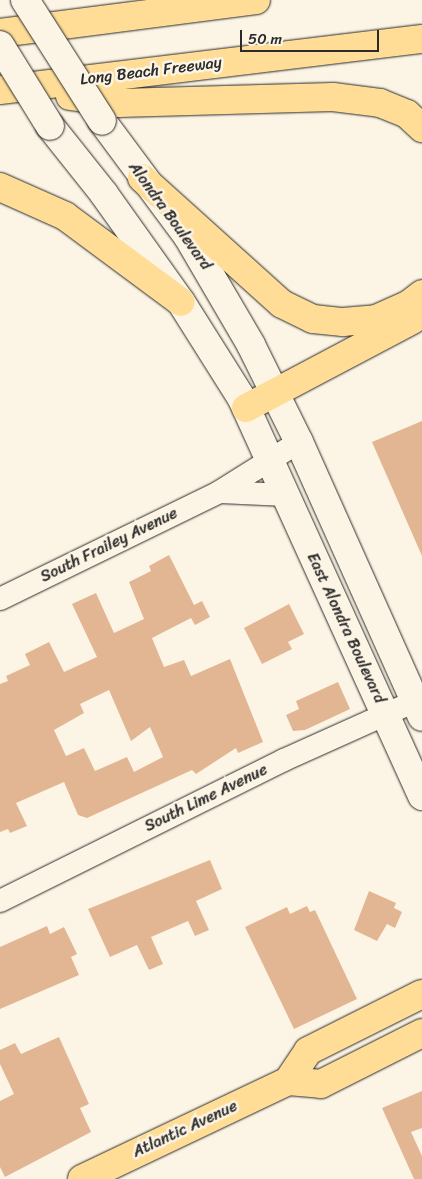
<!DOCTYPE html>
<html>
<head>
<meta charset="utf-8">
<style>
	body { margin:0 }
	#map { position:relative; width:422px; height:1179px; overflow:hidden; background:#fcf5e5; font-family:Sriracha,sans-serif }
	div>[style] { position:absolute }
	.building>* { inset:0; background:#e3b693 }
	.roads { filter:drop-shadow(0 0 1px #2b2b2b) drop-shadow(0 0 1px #2b2b2b) }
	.minor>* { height:22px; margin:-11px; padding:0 11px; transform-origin:11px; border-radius:11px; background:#fcf5e5 }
	.secondary>* { height:28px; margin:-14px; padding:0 14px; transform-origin:14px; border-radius:14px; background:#fcf5e5 }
	.primary>* { height:28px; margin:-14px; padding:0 14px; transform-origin:14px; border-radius:14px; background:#ffdd96 }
	.motorway>* { height:28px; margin:-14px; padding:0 14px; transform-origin:14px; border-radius:14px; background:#ffdd96 }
	.bridges { filter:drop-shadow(0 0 1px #2b2b2b) drop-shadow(0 0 1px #2b2b2b) }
	.secondary-bridge>* { height:28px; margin:-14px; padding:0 14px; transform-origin:14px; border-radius:14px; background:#fcf5e5 }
	span { translate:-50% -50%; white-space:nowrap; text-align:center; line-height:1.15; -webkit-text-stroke:5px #fcf5e5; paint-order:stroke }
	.street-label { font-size:16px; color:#2b2b2b }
	.scale { position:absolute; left:240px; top:30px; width:139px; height:22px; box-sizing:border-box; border:2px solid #2b2b2b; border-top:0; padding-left:6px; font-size:15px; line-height:18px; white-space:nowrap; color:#2b2b2b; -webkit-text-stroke:4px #fcf5e5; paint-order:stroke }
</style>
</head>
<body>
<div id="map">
	<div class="building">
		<i style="clip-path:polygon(422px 421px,422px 556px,372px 442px)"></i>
		<i style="clip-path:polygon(evenodd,169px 555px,194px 605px,202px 601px,210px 617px,195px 625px,191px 618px,152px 638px,164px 667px,184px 660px,191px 676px,230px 659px,263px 742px,238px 753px,236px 748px,196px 774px,192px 770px,87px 818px,78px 815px,64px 782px,16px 803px,27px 826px,10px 833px,8px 829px,0 832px,0 684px,8px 681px,6px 676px,30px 665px,25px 654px,49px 642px,64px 672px,97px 657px,72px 604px,96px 593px,114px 633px,144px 619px,129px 582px,151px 571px,149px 566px,169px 555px,109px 690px,131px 741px,150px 727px,163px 757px,134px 772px,127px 757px,95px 771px,84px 748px,66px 756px,54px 730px,84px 713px,80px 704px,109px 690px)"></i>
		<i style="clip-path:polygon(289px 604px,304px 634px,288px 642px,292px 649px,262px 664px,244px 628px)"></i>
		<i style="clip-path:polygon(338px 682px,350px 709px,305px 730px,293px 731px,286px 715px,299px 709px,296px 701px)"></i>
		<i style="clip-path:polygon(210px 860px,222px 889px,196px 901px,209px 930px,195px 936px,188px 921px,151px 937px,163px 964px,149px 970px,137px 945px,110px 957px,88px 909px)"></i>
		<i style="clip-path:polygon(369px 891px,396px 903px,394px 908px,402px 912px,395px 928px,387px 924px,377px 941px,354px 930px)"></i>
		<i style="clip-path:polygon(307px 906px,310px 912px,315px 910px,357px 999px,294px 1029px,245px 927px,287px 907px,290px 914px)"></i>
		<i style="clip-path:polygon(47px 926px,50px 934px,64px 927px,77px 954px,71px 957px,79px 975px,0 1009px,0 947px)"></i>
		<i style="clip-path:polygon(59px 1037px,89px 1104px,80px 1108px,91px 1132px,5px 1177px,0 1167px,0 1101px,14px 1094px,0 1064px,0 1050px,15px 1043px,21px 1054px)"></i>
		<i style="clip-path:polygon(422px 1091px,422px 1128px,411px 1132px,422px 1156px,422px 1179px,414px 1179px,382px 1108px)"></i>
	</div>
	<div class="roads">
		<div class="minor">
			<i style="left:220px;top:492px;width:66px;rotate:2.6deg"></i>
			<i style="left:0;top:599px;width:244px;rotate:-26deg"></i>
			<i style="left:219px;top:492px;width:94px;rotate:-32deg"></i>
			<i style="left:0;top:901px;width:317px;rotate:-26.4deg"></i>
			<i style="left:284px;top:760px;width:144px;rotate:-24.2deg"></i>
		</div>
		<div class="secondary">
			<i style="left:102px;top:121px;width:144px;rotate:53.4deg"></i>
			<i style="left:188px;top:237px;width:125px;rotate:59.7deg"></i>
			<i style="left:251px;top:345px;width:108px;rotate:63.7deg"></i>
			<i style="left:299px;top:442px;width:301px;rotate:65.9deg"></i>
			<i style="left:50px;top:126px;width:87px;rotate:51.5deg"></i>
			<i style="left:104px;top:194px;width:133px;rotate:54.5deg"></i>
			<i style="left:181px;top:302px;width:115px;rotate:57.8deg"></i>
			<i style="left:242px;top:399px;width:436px;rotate:65.6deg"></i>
		</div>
		<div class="primary">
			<i style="left:288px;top:1081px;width:36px;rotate:-56deg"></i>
			<i style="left:308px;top:1051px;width:127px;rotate:-26.6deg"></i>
			<i style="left:82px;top:1179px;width:228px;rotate:-25.4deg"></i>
			<i style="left:288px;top:1081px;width:33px;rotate:5deg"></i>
			<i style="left:321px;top:1084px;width:113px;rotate:-26.8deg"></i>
		</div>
		<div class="motorway">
			<i style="left:0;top:33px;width:258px;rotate:-7.3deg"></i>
			<i style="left:0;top:90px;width:425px;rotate:-6.9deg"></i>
			<i style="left:70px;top:96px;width:49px;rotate:8.1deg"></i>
			<i style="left:119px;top:103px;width:214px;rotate:-1.6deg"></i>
			<i style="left:333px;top:97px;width:47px;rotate:7.3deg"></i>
			<i style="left:380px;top:103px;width:29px;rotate:22deg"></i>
			<i style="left:407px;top:114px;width:21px;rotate:43deg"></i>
			<i style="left:142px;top:178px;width:188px;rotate:42deg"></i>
			<i style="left:282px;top:304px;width:34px;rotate:26deg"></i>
			<i style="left:313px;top:319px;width:30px;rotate:6deg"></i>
			<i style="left:343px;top:322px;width:33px;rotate:-5deg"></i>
			<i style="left:376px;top:319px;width:35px;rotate:-24deg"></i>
			<i style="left:408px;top:305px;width:18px;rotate:-38deg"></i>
			<i style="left:0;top:187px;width:71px;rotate:24deg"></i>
			<i style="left:65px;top:216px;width:144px;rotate:36.6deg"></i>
			<i style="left:246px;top:408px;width:188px;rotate:-27.9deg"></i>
		</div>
	</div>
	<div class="bridges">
		<div class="secondary-bridge">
			<i style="left:25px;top:0;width:143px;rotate:57.5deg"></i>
			<i style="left:0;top:45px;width:95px;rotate:58.3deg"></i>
		</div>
	</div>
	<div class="street-label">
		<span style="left:151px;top:71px;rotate:-7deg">Long Beach Freeway</span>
		<span style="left:170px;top:216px;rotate:54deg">Alondra Boulevard</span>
		<span style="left:109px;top:545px;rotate:-26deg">South Frailey Avenue</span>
		<span style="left:346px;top:628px;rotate:65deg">East Alondra Boulevard</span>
		<span style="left:206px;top:798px;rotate:-26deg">South Lime Avenue</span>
		<span style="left:185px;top:1129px;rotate:-25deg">Atlantic Avenue</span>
	</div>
	<div class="scale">50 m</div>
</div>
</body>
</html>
